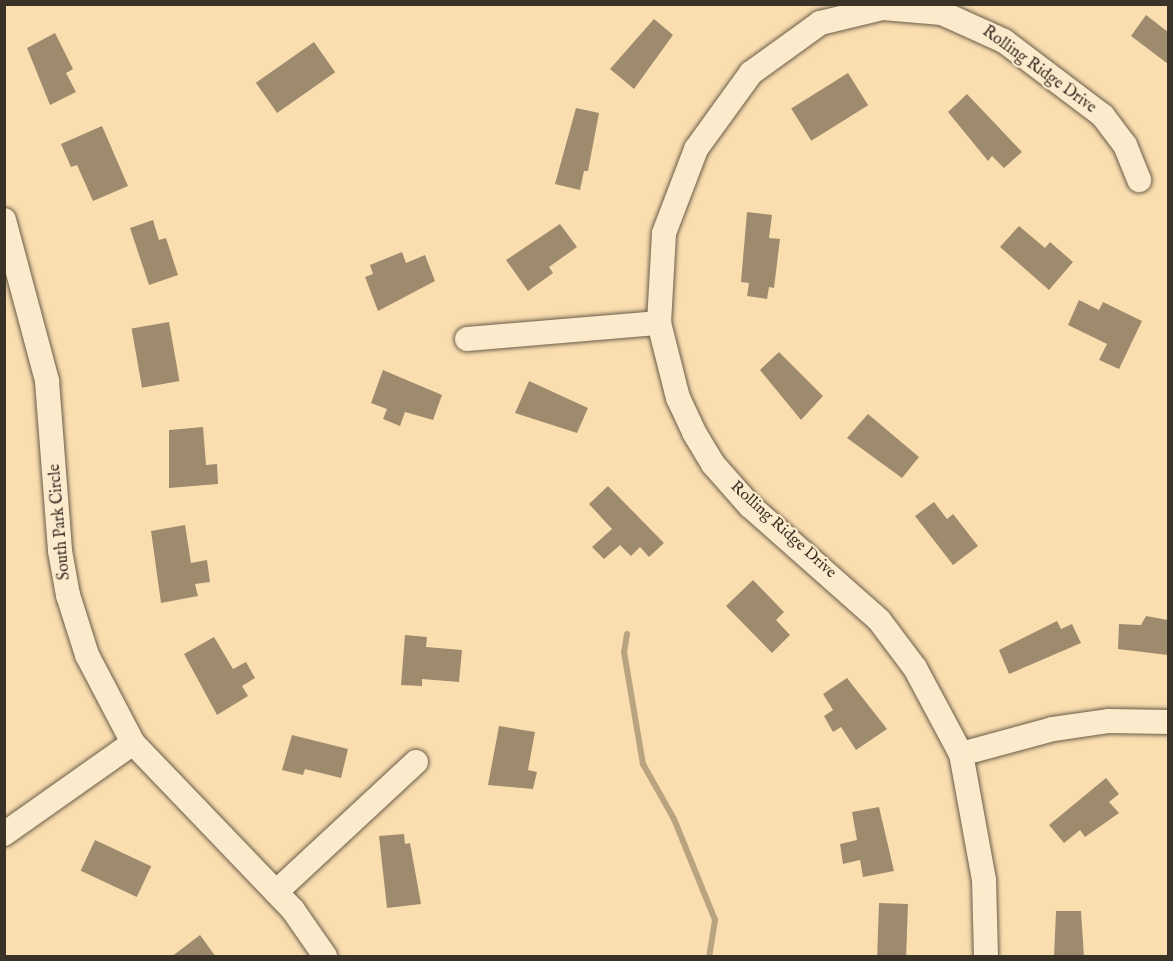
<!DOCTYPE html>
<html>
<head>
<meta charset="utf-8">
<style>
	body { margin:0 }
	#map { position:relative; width:1173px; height:961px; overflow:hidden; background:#fadeb0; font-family:"IM FELL English",serif }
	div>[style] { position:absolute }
	.stream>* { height:6px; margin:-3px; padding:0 3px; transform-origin:3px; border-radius:3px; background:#b9a381 }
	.building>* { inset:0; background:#9e8b6e; transform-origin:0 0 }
	.roads { filter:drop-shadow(0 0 2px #6a5c49) drop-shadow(0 0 2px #6a5c49) }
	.minor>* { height:24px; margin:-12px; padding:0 12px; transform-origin:12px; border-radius:12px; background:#fceacc }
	span { translate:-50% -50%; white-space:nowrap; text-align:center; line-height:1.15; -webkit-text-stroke:4.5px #fceacc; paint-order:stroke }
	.street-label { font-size:16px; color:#3a3127 }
	.frame { position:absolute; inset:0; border:6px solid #3a3127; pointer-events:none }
</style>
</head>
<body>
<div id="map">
	<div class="stream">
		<i style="left:627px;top:634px;width:18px;rotate:99deg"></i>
		<i style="left:624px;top:652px;width:114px;rotate:80.4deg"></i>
		<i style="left:643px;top:764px;width:63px;rotate:60.6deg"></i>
		<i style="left:674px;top:819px;width:109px;rotate:67.9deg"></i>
		<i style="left:715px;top:920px;width:36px;rotate:99deg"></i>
	</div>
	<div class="building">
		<i style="clip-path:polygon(1146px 15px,1168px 32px,1168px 64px,1131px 36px)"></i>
		<i style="clip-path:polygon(654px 19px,673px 35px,634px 89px,610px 69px)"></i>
		<i style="clip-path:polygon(55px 33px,73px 69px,66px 73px,76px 92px,50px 105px,27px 48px)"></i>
		<i style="left:314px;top:42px;width:37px;height:71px;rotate:55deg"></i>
		<i style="left:848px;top:73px;width:38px;height:67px;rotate:58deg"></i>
		<i style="clip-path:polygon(967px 94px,1022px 152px,1004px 168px,992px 156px,988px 161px,948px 112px)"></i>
		<i style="clip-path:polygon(576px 108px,599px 113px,588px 171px,584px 171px,580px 190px,555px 184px)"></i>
		<i style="clip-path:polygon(102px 126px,128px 186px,93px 201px,77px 165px,71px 167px,61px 144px)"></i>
		<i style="clip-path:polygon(747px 212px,772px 215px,769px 238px,780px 239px,774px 288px,769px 287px,767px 299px,747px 296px,749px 283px,741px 282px)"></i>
		<i style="clip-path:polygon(153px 220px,159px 240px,166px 238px,178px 275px,149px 285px,130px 228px)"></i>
		<i style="clip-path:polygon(560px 224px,577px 247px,549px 267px,553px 273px,528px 291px,506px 260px)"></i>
		<i style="clip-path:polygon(1019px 226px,1045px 248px,1050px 242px,1073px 262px,1049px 290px,1000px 247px)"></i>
		<i style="clip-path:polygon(402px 252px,406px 263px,425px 255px,435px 281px,378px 311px,365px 277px,373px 274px,370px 265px)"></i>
		<i style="clip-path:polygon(1079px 300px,1099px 310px,1103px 302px,1142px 321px,1119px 369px,1099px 360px,1107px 344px,1068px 325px)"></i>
		<i style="left:169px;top:322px;width:60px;height:38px;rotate:80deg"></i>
		<i style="clip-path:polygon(779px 352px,823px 396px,801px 420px,760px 370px)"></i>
		<i style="clip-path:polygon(383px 370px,442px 395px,433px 420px,405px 412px,400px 426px,383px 419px,387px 409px,371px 403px)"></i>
		<i style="clip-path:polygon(529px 381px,588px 408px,577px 433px,515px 413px)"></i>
		<i style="clip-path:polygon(868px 414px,919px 457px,902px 478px,847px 438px)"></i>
		<i style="clip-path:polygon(203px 427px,206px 465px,217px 464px,218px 484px,169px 488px,169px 430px)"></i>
		<i style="clip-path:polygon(608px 486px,664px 543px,649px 557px,640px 547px,631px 556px,620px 545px,604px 559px,592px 547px,612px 529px,589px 504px)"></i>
		<i style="clip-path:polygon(934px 502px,947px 519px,953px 514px,978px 546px,953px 565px,915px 516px)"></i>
		<i style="clip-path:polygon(185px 525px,191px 563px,207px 560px,210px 582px,195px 584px,198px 596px,161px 603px,151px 531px)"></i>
		<i style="clip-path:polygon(753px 580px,784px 612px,776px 620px,790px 635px,772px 653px,726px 606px)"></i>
		<i style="clip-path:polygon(1146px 616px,1168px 620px,1168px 655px,1118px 649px,1119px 624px,1141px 625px)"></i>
		<i style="clip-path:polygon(1057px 621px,1061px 629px,1072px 624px,1081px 643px,1009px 674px,999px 650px)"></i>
		<i style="clip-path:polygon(405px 635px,427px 637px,426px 647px,462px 650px,459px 682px,422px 679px,422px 686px,401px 685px)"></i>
		<i style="clip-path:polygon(214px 637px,233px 669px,246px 662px,255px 678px,242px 686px,248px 696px,217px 715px,184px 654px)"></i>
		<i style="clip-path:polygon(847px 678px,887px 729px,856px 750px,841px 727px,833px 732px,824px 716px,833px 710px,823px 694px)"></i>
		<i style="clip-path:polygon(499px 726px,535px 732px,528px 770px,537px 772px,533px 789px,488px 785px)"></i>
		<i style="clip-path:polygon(292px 735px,348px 749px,341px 778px,305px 769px,303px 775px,282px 770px)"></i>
		<i style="clip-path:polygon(1106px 778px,1119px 794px,1109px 802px,1119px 813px,1085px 837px,1080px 830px,1064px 843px,1049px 825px)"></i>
		<i style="clip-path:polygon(879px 807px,894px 871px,863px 877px,860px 860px,843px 864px,840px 844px,857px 840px,852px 812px)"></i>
		<i style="clip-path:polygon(404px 834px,405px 844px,410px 843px,421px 904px,387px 908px,379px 836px)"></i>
		<i style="left:95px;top:840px;width:62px;height:34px;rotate:25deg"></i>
		<i style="left:879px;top:903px;width:29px;height:54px;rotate:2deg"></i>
		<i style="clip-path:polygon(1056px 911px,1081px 911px,1084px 957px,1054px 957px)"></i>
		<i style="clip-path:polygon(200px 935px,216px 957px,171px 957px)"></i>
	</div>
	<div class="roads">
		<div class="minor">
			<i style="left:4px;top:220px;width:167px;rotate:75deg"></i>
			<i style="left:47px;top:381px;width:170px;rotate:85.6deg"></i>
			<i style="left:60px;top:551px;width:45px;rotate:79.7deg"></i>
			<i style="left:68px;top:595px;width:63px;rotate:72.4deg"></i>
			<i style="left:87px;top:655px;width:99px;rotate:62.4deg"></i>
			<i style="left:133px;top:743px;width:231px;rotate:46.2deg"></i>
			<i style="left:293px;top:910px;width:56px;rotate:55.2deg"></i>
			<i style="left:467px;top:339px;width:193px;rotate:-4.8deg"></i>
			<i style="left:961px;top:754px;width:95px;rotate:-15.2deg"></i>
			<i style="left:1053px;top:729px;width:57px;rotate:-8.1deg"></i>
			<i style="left:1109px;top:721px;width:59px;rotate:1deg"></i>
			<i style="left:4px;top:834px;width:158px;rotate:-35.2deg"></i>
			<i style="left:276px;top:892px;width:191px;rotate:-42.9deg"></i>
			<i style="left:986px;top:956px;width:76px;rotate:-91.5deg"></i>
			<i style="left:984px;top:880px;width:128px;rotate:-100.3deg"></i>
			<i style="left:961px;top:754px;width:98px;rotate:-118.1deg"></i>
			<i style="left:915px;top:668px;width:60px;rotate:-126.9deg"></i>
			<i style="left:879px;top:620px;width:172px;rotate:-138.5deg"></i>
			<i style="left:750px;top:506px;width:56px;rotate:-131.4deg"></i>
			<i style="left:713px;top:464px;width:37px;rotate:-121deg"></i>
			<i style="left:694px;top:432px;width:38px;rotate:-115deg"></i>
			<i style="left:678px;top:398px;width:77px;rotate:-104.2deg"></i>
			<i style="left:659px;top:323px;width:90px;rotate:-86.8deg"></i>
			<i style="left:664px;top:233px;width:90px;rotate:-69.1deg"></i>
			<i style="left:696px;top:149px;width:94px;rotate:-54.1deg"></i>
			<i style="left:751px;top:73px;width:85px;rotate:-35.9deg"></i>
			<i style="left:820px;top:23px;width:65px;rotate:-13.4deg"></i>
			<i style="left:883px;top:8px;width:59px;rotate:4.8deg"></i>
			<i style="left:942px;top:13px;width:68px;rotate:24.3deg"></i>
			<i style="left:1004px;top:41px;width:124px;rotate:37.1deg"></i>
			<i style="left:1103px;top:116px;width:36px;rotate:53deg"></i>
			<i style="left:1125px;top:145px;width:38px;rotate:68deg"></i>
		</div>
	</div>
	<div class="street-label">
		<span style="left:1039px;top:70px;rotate:36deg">Rolling Ridge Drive</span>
		<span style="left:60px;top:522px;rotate:-95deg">South Park Circle</span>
		<span style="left:783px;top:530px;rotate:42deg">Rolling Ridge Drive</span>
	</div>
	<div class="frame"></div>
</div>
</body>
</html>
